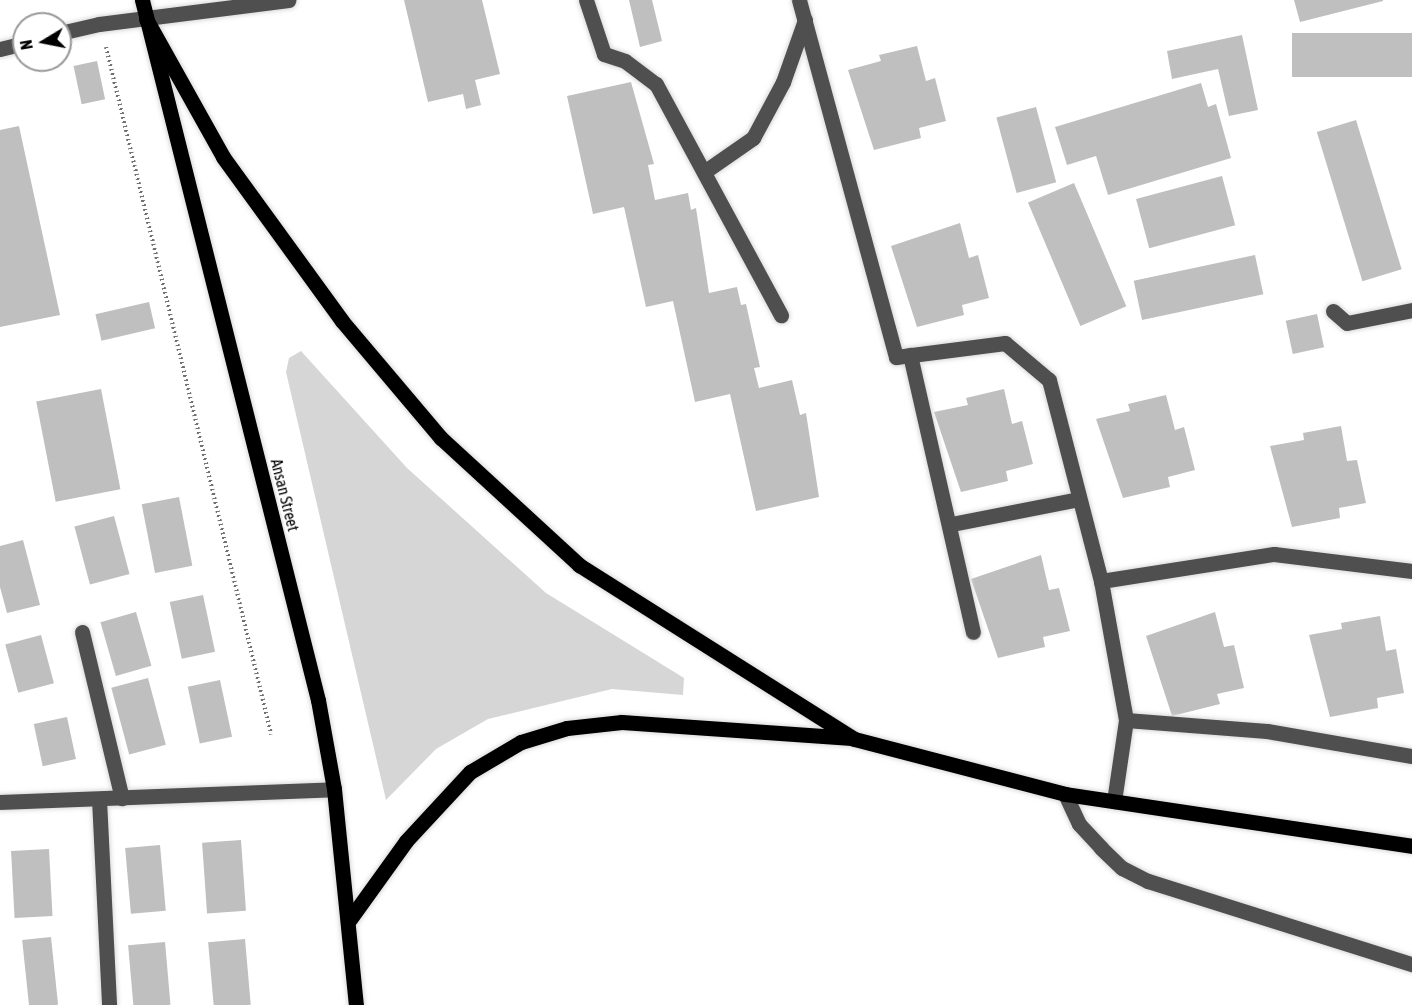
<!DOCTYPE html>
<html>
<head>
<meta charset="utf-8">
<style>
	body { margin:0 }
	#map { position:relative; width:1412px; height:1005px; overflow:hidden; background:#fff; font-family:"Asap Condensed",sans-serif }
	div>[style] { position:absolute }
	.green>* { inset:0; background:#d6d6d6 }
	.building>* { inset:0; background:#bfbfbf; transform-origin:0 0 }
	.path>* { height:4px; margin-top:-2px; transform-origin:0; background:repeating-linear-gradient(90deg,#717171 0 1.5px,transparent 0 4.5px) }
	.roads { filter:drop-shadow(0 0 2px #dbdbdb) drop-shadow(0 0 2px #dbdbdb) }
	.minor>* { height:15px; margin:-7.5px; padding:0 7.5px; transform-origin:7.5px; border-radius:7.5px; background:#4f4f4f }
	.major>* { height:15px; margin:-7.5px; padding:0 7.5px; transform-origin:7.5px; border-radius:7.5px; background:#000 }
	span { translate:-50% -50%; white-space:nowrap; text-align:center; line-height:1.15; -webkit-text-stroke:4.5px #fff; paint-order:stroke }
	.street-label { font-size:16px; color:#000 }
	.north { position:absolute; left:12px; top:12px; width:60px; height:60px; box-sizing:border-box; background:#fff; border:2px solid #999; border-radius:50%; rotate:260deg; font-size:16px; font-weight:700; line-height:24px; text-align:center; color:#000 }
	.north::after { content:''; display:block; margin:auto; width:21px; height:27px; background:#000; clip-path:polygon(50% 0,100% 100%,50% 72%,0 100%) }
</style>
</head>
<body>
<div id="map">
	<div class="green">
		<i style="clip-path:polygon(301px 351px,407px 468px,546px 593px,684px 678px,683px 695px,612px 689px,488px 719px,436px 749px,386px 800px,286px 372px,289px 358px)"></i>
	</div>
	<div class="building">
		<i style="clip-path:polygon(404px 0,482px 0,500px 74px,475px 80px,481px 105px,466px 109px,463px 94px,428px 102px)"></i>
		<i style="clip-path:polygon(629px 0,652px 0,662px 41px,640px 47px)"></i>
		<i style="clip-path:polygon(1294px 0,1383px 0,1383px 1px,1300px 22px)"></i>
		<i style="left:1412px;top:33px;width:44px;height:120px;rotate:90deg"></i>
		<i style="clip-path:polygon(1242px 35px,1258px 110px,1229px 116px,1218px 69px,1172px 79px,1167px 51px)"></i>
		<i style="clip-path:polygon(917px 46px,926px 81px,935px 78px,946px 121px,919px 128px,921px 138px,874px 150px,848px 70px,881px 61px,879px 55px)"></i>
		<i style="left:97px;top:61px;width:39px;height:24px;rotate:78deg"></i>
		<i style="clip-path:polygon(631px 82px,654px 164px,648px 165px,655px 200px,688px 193px,691px 210px,696px 208px,709px 293px,737px 287px,741px 305px,746px 304px,760px 367px,754px 368px,759px 388px,792px 380px,800px 415px,806px 413px,819px 497px,756px 511px,730px 394px,695px 402px,673px 301px,646px 307px,624px 207px,593px 214px,567px 96px)"></i>
		<i style="clip-path:polygon(1201px 83px,1208px 107px,1216px 104px,1231px 158px,1108px 195px,1096px 156px,1067px 165px,1055px 127px)"></i>
		<i style="left:1036px;top:107px;width:78px;height:41px;rotate:75deg"></i>
		<i style="left:1356px;top:120px;width:156px;height:41px;rotate:73deg"></i>
		<i style="clip-path:polygon(19px 126px,60px 315px,0 327px,0 130px)"></i>
		<i style="left:1222px;top:176px;width:51px;height:89px;rotate:75deg"></i>
		<i style="left:1074px;top:183px;width:134px;height:50px;rotate:67deg"></i>
		<i style="clip-path:polygon(960px 223px,969px 258px,978px 255px,989px 298px,962px 305px,964px 315px,917px 327px,891px 246px)"></i>
		<i style="left:1255px;top:255px;width:40px;height:124px;rotate:78deg"></i>
		<i style="left:149px;top:302px;width:27px;height:55px;rotate:77deg"></i>
		<i style="left:1317px;top:314px;width:34px;height:32px;rotate:78deg"></i>
		<i style="left:101px;top:389px;width:102px;height:66px;rotate:79deg"></i>
		<i style="clip-path:polygon(1004px 389px,1012px 424px,1022px 421px,1033px 464px,1006px 471px,1008px 481px,961px 492px,934px 412px,968px 405px,966px 398px)"></i>
		<i style="clip-path:polygon(1166px 395px,1175px 430px,1184px 427px,1195px 470px,1168px 477px,1170px 487px,1123px 498px,1096px 419px,1130px 411px,1128px 404px)"></i>
		<i style="clip-path:polygon(1341px 426px,1347px 461px,1357px 460px,1366px 503px,1339px 508px,1340px 518px,1292px 527px,1270px 446px,1304px 440px,1303px 433px)"></i>
		<i style="left:179px;top:497px;width:70px;height:38px;rotate:79deg"></i>
		<i style="left:114px;top:516px;width:60px;height:41px;rotate:75deg"></i>
		<i style="clip-path:polygon(23px 540px,40px 605px,7px 613px,0 587px,0 546px)"></i>
		<i style="clip-path:polygon(1041px 555px,1049px 590px,1059px 588px,1070px 631px,1043px 637px,1045px 647px,998px 658px,971px 579px)"></i>
		<i style="left:203px;top:595px;width:58px;height:34px;rotate:78deg"></i>
		<i style="left:136px;top:612px;width:56px;height:37px;rotate:74deg"></i>
		<i style="clip-path:polygon(1215px 612px,1224px 647px,1234px 645px,1244px 688px,1217px 694px,1220px 704px,1172px 716px,1146px 636px)"></i>
		<i style="clip-path:polygon(1380px 616px,1386px 651px,1396px 649px,1404px 693px,1377px 698px,1378px 708px,1330px 717px,1309px 635px,1342px 629px,1341px 623px)"></i>
		<i style="left:41px;top:635px;width:50px;height:37px;rotate:75deg"></i>
		<i style="left:148px;top:678px;width:69px;height:38px;rotate:75deg"></i>
		<i style="left:220px;top:680px;width:58px;height:33px;rotate:78deg"></i>
		<i style="left:67px;top:717px;width:43px;height:34px;rotate:78deg"></i>
		<i style="left:241px;top:840px;width:71px;height:39px;rotate:86deg"></i>
		<i style="left:160px;top:845px;width:66px;height:35px;rotate:85deg"></i>
		<i style="left:49px;top:849px;width:67px;height:38px;rotate:87deg"></i>
		<i style="left:51px;top:937px;width:68px;height:29px;rotate:84deg"></i>
		<i style="left:245px;top:939px;width:66px;height:37px;rotate:85deg"></i>
		<i style="left:165px;top:942px;width:63px;height:37px;rotate:85deg"></i>
	</div>
	<div class="path">
		<i style="left:106px;top:47px;width:707px;rotate:76.49deg"></i>
	</div>
	<div class="roads">
		<div class="minor">
			<i style="left:586px;top:0;width:57px;rotate:71.6deg"></i>
			<i style="left:604px;top:54px;width:22px;rotate:18deg"></i>
			<i style="left:625px;top:61px;width:39px;rotate:37deg"></i>
			<i style="left:656px;top:84px;width:263px;rotate:61.6deg"></i>
			<i style="left:799px;top:0;width:370px;rotate:74.8deg"></i>
			<i style="left:896px;top:357px;width:110px;rotate:-7.3deg"></i>
			<i style="left:1005px;top:343px;width:57px;rotate:40.1deg"></i>
			<i style="left:1049px;top:380px;width:208px;rotate:75.5deg"></i>
			<i style="left:1101px;top:581px;width:141px;rotate:79.8deg"></i>
			<i style="left:1126px;top:720px;width:82px;rotate:98.4deg"></i>
			<i style="left:60px;top:33px;width:40px;rotate:-13deg"></i>
			<i style="left:99px;top:24px;width:191px;rotate:-7.2deg"></i>
			<i style="left:0;top:49px;width:25px;rotate:-14deg"></i>
			<i style="left:704px;top:172px;width:60px;rotate:-34.8deg"></i>
			<i style="left:753px;top:138px;width:64px;rotate:-61.8deg"></i>
			<i style="left:783px;top:82px;width:66px;rotate:-70.5deg"></i>
			<i style="left:1333px;top:311px;width:18px;rotate:41deg"></i>
			<i style="left:1347px;top:323px;width:66px;rotate:-11.3deg"></i>
			<i style="left:910px;top:355px;width:284px;rotate:77.2deg"></i>
			<i style="left:952px;top:524px;width:129px;rotate:-11.1deg"></i>
			<i style="left:1101px;top:581px;width:175px;rotate:-8.9deg"></i>
			<i style="left:1274px;top:554px;width:139px;rotate:7deg"></i>
			<i style="left:82px;top:632px;width:171px;rotate:76.5deg"></i>
			<i style="left:1126px;top:720px;width:141px;rotate:4.5deg"></i>
			<i style="left:1267px;top:731px;width:147px;rotate:9.8deg"></i>
			<i style="left:1065px;top:794px;width:33px;rotate:65deg"></i>
			<i style="left:1079px;top:824px;width:33px;rotate:47deg"></i>
			<i style="left:1101px;top:848px;width:29px;rotate:44deg"></i>
			<i style="left:1122px;top:868px;width:29px;rotate:27deg"></i>
			<i style="left:1148px;top:881px;width:277px;rotate:17.5deg"></i>
			<i style="left:99px;top:799px;width:206px;rotate:87.2deg"></i>
			<i style="left:0;top:802px;width:334px;rotate:-2.2deg"></i>
		</div>
		<div class="major">
			<i style="left:142px;top:0;width:722px;rotate:75.89deg"></i>
			<i style="left:318px;top:700px;width:90px;rotate:79.8deg"></i>
			<i style="left:334px;top:789px;width:217px;rotate:84.2deg"></i>
			<i style="left:146px;top:19px;width:158px;rotate:60.8deg"></i>
			<i style="left:223px;top:157px;width:203px;rotate:54deg"></i>
			<i style="left:342px;top:321px;width:153px;rotate:49.8deg"></i>
			<i style="left:441px;top:438px;width:188px;rotate:42.6deg"></i>
			<i style="left:579px;top:565px;width:325px;rotate:32.3deg"></i>
			<i style="left:854px;top:739px;width:218px;rotate:14.6deg"></i>
			<i style="left:1065px;top:794px;width:351px;rotate:8.5deg"></i>
			<i style="left:350px;top:919px;width:96px;rotate:-54.3deg"></i>
			<i style="left:406px;top:841px;width:94px;rotate:-47.2deg"></i>
			<i style="left:470px;top:772px;width:59px;rotate:-30.5deg"></i>
			<i style="left:521px;top:742px;width:48px;rotate:-16.9deg"></i>
			<i style="left:567px;top:728px;width:55px;rotate:-6.2deg"></i>
			<i style="left:622px;top:722px;width:230px;rotate:4deg"></i>
		</div>
	</div>
	<div class="street-label">
		<span style="left:285px;top:495px;rotate:76deg">Ansan Street</span>
	</div>
	<div class="north">N</div>
</div>
</body>
</html>
